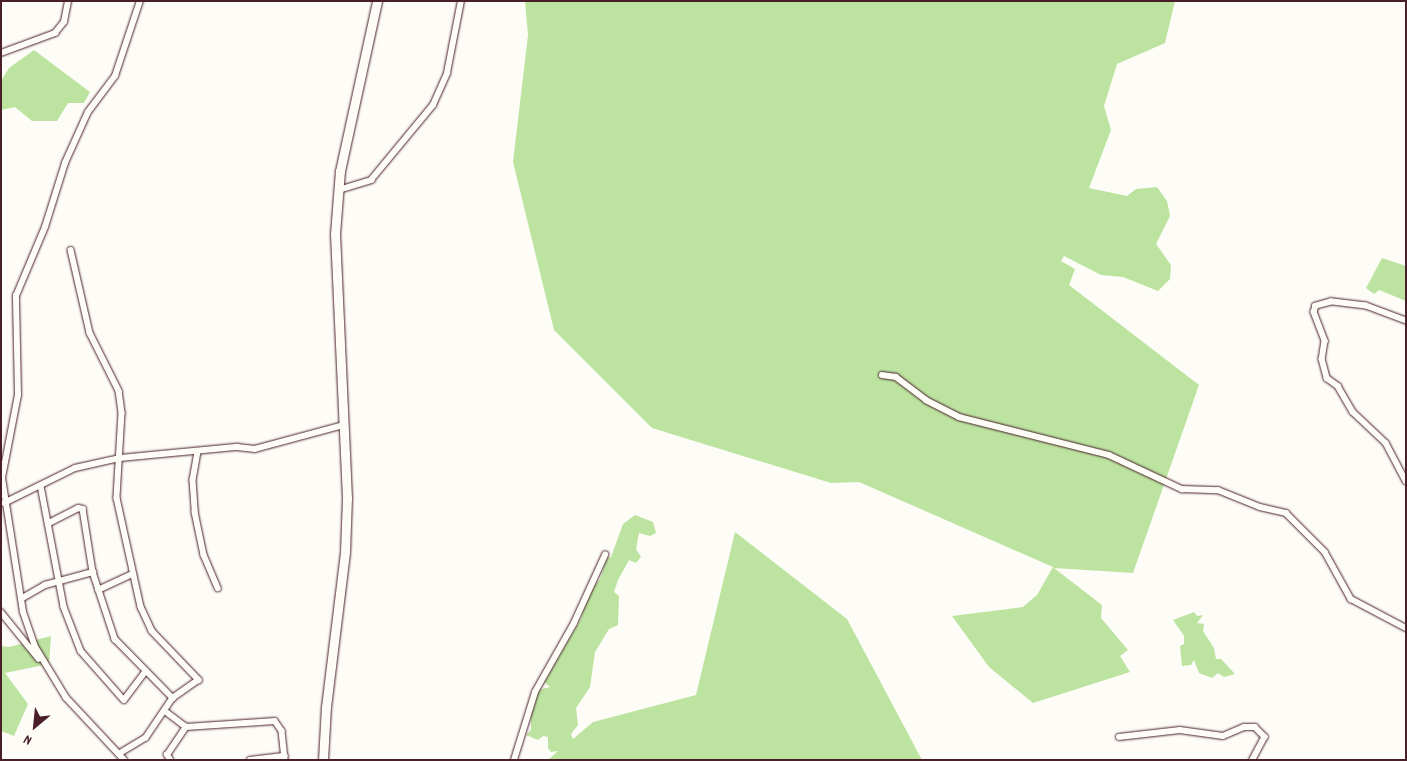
<!DOCTYPE html>
<html>
<head>
<meta charset="utf-8">
<style>
	body { margin:0 }
	#map { position:relative; width:1407px; height:761px; overflow:hidden; background:#fdfcf7; font-family:Dekko,sans-serif }
	div>[style] { position:absolute }
	.green>* { inset:0; background:#bce4a0 }
	.roads { filter:drop-shadow(0 0 1px #4a1f2b) drop-shadow(0 0 1px #4a1f2b) }
	.minor>* { height:5.5px; margin:-2.75px; padding:0 2.75px; transform-origin:2.75px; border-radius:2.75px; background:#fdfcf7 }
	.trunk>* { height:9px; margin:-4.5px; padding:0 4.5px; transform-origin:4.5px; border-radius:4.5px; background:#fdfcf7 }
	span { translate:-50% -50%; white-space:nowrap; text-align:center; line-height:1.15; -webkit-text-stroke:4px #fdfcf7; paint-order:stroke }
	.frame { position:absolute; inset:0; border:2px solid #4a1f2b; pointer-events:none }
	.north { position:absolute; left:10px; top:701px; width:50px; height:50px; -webkit-text-stroke:4px #fdfcf7; paint-order:stroke; rotate:208deg; font-size:14px; font-weight:700; line-height:20px; text-align:center; color:#4a1f2b }
	.north::after { content:''; display:block; margin:auto; width:18px; height:22px; background:#4a1f2b; clip-path:polygon(50% 0,100% 100%,50% 72%,0 100%) }
</style>
</head>
<body>
<div id="map">
	<div class="green">
		<i style="clip-path:polygon(525px 1px,1175px 1px,1165px 43px,1117px 64px,1104px 106px,1111px 130px,1089px 188px,1127px 196px,1136px 189px,1157px 187px,1167px 201px,1170px 216px,1156px 244px,1171px 265px,1170px 279px,1158px 291px,1123px 277px,1101px 275px,1064px 256px,1061px 261px,1075px 269px,1069px 285px,1199px 385px,1133px 573px,1054px 568px,1102px 605px,1101px 618px,1128px 650px,1120px 656px,1130px 672px,1033px 703px,989px 667px,952px 616px,1023px 607px,1037px 595px,1053px 567px,859px 482px,831px 483px,652px 428px,554px 330px,513px 162px,528px 35px)"></i>
		<i style="clip-path:polygon(34px 50px,90px 92px,84px 103px,68px 103px,57px 121px,32px 121px,15px 107px,1px 110px,1px 81px,9px 68px)"></i>
		<i style="clip-path:polygon(1382px 258px,1406px 266px,1406px 301px,1379px 290px,1374px 294px,1366px 288px)"></i>
		<i style="clip-path:polygon(635px 515px,653px 522px,656px 533px,650px 536px,639px 533px,636px 549px,641px 557px,636px 563px,629px 560px,618px 580px,614px 592px,619px 596px,618px 625px,609px 629px,595px 652px,590px 687px,576px 708px,578px 725px,571px 734px,573px 739px,593px 722px,696px 695px,735px 532px,847px 619px,922px 760px,548px 760px,558px 751px,551px 752px,548px 748px,548px 737px,543px 736px,538px 740px,526px 735px,531px 730px,531px 706px,538px 690px,550px 687px,544px 682px,582px 617px,584px 598px,600px 579px,607px 558px,611px 557px,623px 524px)"></i>
		<i style="clip-path:polygon(1194px 612px,1197px 616px,1203px 615px,1197px 623px,1204px 624px,1203px 631px,1214px 648px,1216px 659px,1221px 659px,1235px 674px,1224px 677px,1218px 673px,1212px 678px,1199px 673px,1194px 660px,1191px 665px,1182px 666px,1180px 646px,1184px 644px,1184px 636px,1173px 620px)"></i>
		<i style="clip-path:polygon(51px 636px,49px 664px,5px 673px,28px 704px,14px 736px,1px 731px,1px 646px,9px 647px)"></i>
	</div>
	<div class="roads">
		<div class="minor">
			<i style="left:1px;top:53px;width:58px;rotate:-20.3deg"></i>
			<i style="left:55px;top:33px;width:14px;rotate:-51deg"></i>
			<i style="left:64px;top:22px;width:21px;rotate:-79deg"></i>
			<i style="left:339px;top:190px;width:34px;rotate:-17deg"></i>
			<i style="left:371px;top:180px;width:97px;rotate:-50.4deg"></i>
			<i style="left:433px;top:105px;width:35px;rotate:-66deg"></i>
			<i style="left:447px;top:73px;width:73px;rotate:-79deg"></i>
			<i style="left:71px;top:250px;width:85px;rotate:77.1deg"></i>
			<i style="left:90px;top:333px;width:65px;rotate:63.4deg"></i>
			<i style="left:119px;top:391px;width:22px;rotate:82deg"></i>
			<i style="left:122px;top:413px;width:85px;rotate:93.4deg"></i>
			<i style="left:117px;top:498px;width:112px;rotate:77.6deg"></i>
			<i style="left:141px;top:607px;width:26px;rotate:65deg"></i>
			<i style="left:152px;top:631px;width:68px;rotate:46.2deg"></i>
			<i style="left:199px;top:680px;width:32px;rotate:145deg"></i>
			<i style="left:173px;top:698px;width:48px;rotate:124deg"></i>
			<i style="left:146px;top:738px;width:31px;rotate:149deg"></i>
			<i style="left:1406px;top:321px;width:43px;rotate:-159.4deg"></i>
			<i style="left:1366px;top:306px;width:35px;rotate:-173deg"></i>
			<i style="left:1331px;top:302px;width:16px;rotate:165deg"></i>
			<i style="left:1316px;top:306px;width:6px;rotate:108deg"></i>
			<i style="left:1314px;top:312px;width:31px;rotate:69deg"></i>
			<i style="left:1325px;top:341px;width:18px;rotate:99deg"></i>
			<i style="left:1322px;top:359px;width:20px;rotate:75deg"></i>
			<i style="left:1327px;top:378px;width:14px;rotate:36deg"></i>
			<i style="left:1338px;top:386px;width:30px;rotate:60deg"></i>
			<i style="left:1353px;top:412px;width:45px;rotate:43.2deg"></i>
			<i style="left:1386px;top:443px;width:43px;rotate:62.2deg"></i>
			<i style="left:882px;top:375px;width:14px;rotate:8deg"></i>
			<i style="left:896px;top:377px;width:38px;rotate:37deg"></i>
			<i style="left:926px;top:400px;width:37px;rotate:27deg"></i>
			<i style="left:959px;top:417px;width:155px;rotate:14.2deg"></i>
			<i style="left:1109px;top:455px;width:81px;rotate:25deg"></i>
			<i style="left:1182px;top:489px;width:36px;rotate:2deg"></i>
			<i style="left:1218px;top:490px;width:45px;rotate:22deg"></i>
			<i style="left:1260px;top:507px;width:27px;rotate:13deg"></i>
			<i style="left:1286px;top:513px;width:55px;rotate:45deg"></i>
			<i style="left:1325px;top:552px;width:54px;rotate:61deg"></i>
			<i style="left:1351px;top:599px;width:62px;rotate:27.8deg"></i>
			<i style="left:198px;top:452px;width:28px;rotate:100deg"></i>
			<i style="left:193px;top:480px;width:32px;rotate:86deg"></i>
			<i style="left:195px;top:512px;width:44px;rotate:78.2deg"></i>
			<i style="left:204px;top:555px;width:36px;rotate:67deg"></i>
			<i style="left:41px;top:486px;width:123px;rotate:79.2deg"></i>
			<i style="left:64px;top:607px;width:47px;rotate:68.9deg"></i>
			<i style="left:81px;top:651px;width:65px;rotate:48.7deg"></i>
			<i style="left:124px;top:700px;width:35px;rotate:-53deg"></i>
			<i style="left:4px;top:503px;width:79px;rotate:-26.2deg"></i>
			<i style="left:75px;top:468px;width:46px;rotate:-12.5deg"></i>
			<i style="left:120px;top:458px;width:118px;rotate:-5.4deg"></i>
			<i style="left:237px;top:447px;width:18px;rotate:6deg"></i>
			<i style="left:255px;top:449px;width:92px;rotate:-15.1deg"></i>
			<i style="left:49px;top:523px;width:33px;rotate:-27deg"></i>
			<i style="left:78px;top:508px;width:5px;rotate:11deg"></i>
			<i style="left:83px;top:509px;width:64px;rotate:81deg"></i>
			<i style="left:93px;top:572px;width:71px;rotate:71.8deg"></i>
			<i style="left:115px;top:639px;width:83px;rotate:45.5deg"></i>
			<i style="left:98px;top:590px;width:38px;rotate:-25deg"></i>
			<i style="left:21px;top:599px;width:28px;rotate:-30deg"></i>
			<i style="left:45px;top:585px;width:50px;rotate:-15.2deg"></i>
			<i style="left:1px;top:612px;width:60px;rotate:51deg"></i>
			<i style="left:165px;top:711px;width:26px;rotate:37deg"></i>
			<i style="left:1119px;top:737px;width:61px;rotate:-6.5deg"></i>
			<i style="left:1180px;top:730px;width:43px;rotate:7.9deg"></i>
			<i style="left:1223px;top:736px;width:23px;rotate:-23deg"></i>
			<i style="left:1244px;top:727px;width:11px"></i>
			<i style="left:1255px;top:727px;width:14px;rotate:45deg"></i>
			<i style="left:1265px;top:737px;width:26px;rotate:118deg"></i>
			<i style="left:124px;top:760px;width:85px;rotate:-133.1deg"></i>
			<i style="left:66px;top:698px;width:60px;rotate:-121.3deg"></i>
			<i style="left:35px;top:647px;width:37px;rotate:-109deg"></i>
			<i style="left:23px;top:612px;width:136px;rotate:-98.9deg"></i>
			<i style="left:2px;top:478px;width:85px;rotate:-79.1deg"></i>
			<i style="left:18px;top:395px;width:99px;rotate:-91.2deg"></i>
			<i style="left:16px;top:296px;width:75px;rotate:-67.2deg"></i>
			<i style="left:45px;top:227px;width:67px;rotate:-72.6deg"></i>
			<i style="left:65px;top:163px;width:56px;rotate:-65.7deg"></i>
			<i style="left:88px;top:112px;width:45px;rotate:-53.1deg"></i>
			<i style="left:115px;top:76px;width:79px;rotate:-71.6deg"></i>
			<i style="left:170px;top:760px;width:6px;rotate:-121deg"></i>
			<i style="left:167px;top:755px;width:34px;rotate:-56deg"></i>
			<i style="left:186px;top:727px;width:89px;rotate:-3.9deg"></i>
			<i style="left:275px;top:721px;width:12px;rotate:55deg"></i>
			<i style="left:282px;top:731px;width:29px;rotate:84deg"></i>
			<i style="left:250px;top:760px;width:35px;rotate:-7deg"></i>
			<i style="left:514px;top:760px;width:71px;rotate:-72.8deg"></i>
			<i style="left:535px;top:692px;width:79px;rotate:-60.5deg"></i>
			<i style="left:574px;top:623px;width:75px;rotate:-65.5deg"></i>
		</div>
		<div class="trunk">
			<i style="left:323px;top:760px;width:53px;rotate:-86.8deg"></i>
			<i style="left:326px;top:707px;width:156px;rotate:-83deg"></i>
			<i style="left:345px;top:552px;width:54px;rotate:-87.9deg"></i>
			<i style="left:347px;top:498px;width:264px;rotate:-92.6deg"></i>
			<i style="left:335px;top:234px;width:63px;rotate:-85.5deg"></i>
			<i style="left:340px;top:171px;width:174px;rotate:-77.7deg"></i>
		</div>
	</div>
	<div class="frame"></div>
	<div class="north">N</div>
</div>
</body>
</html>
